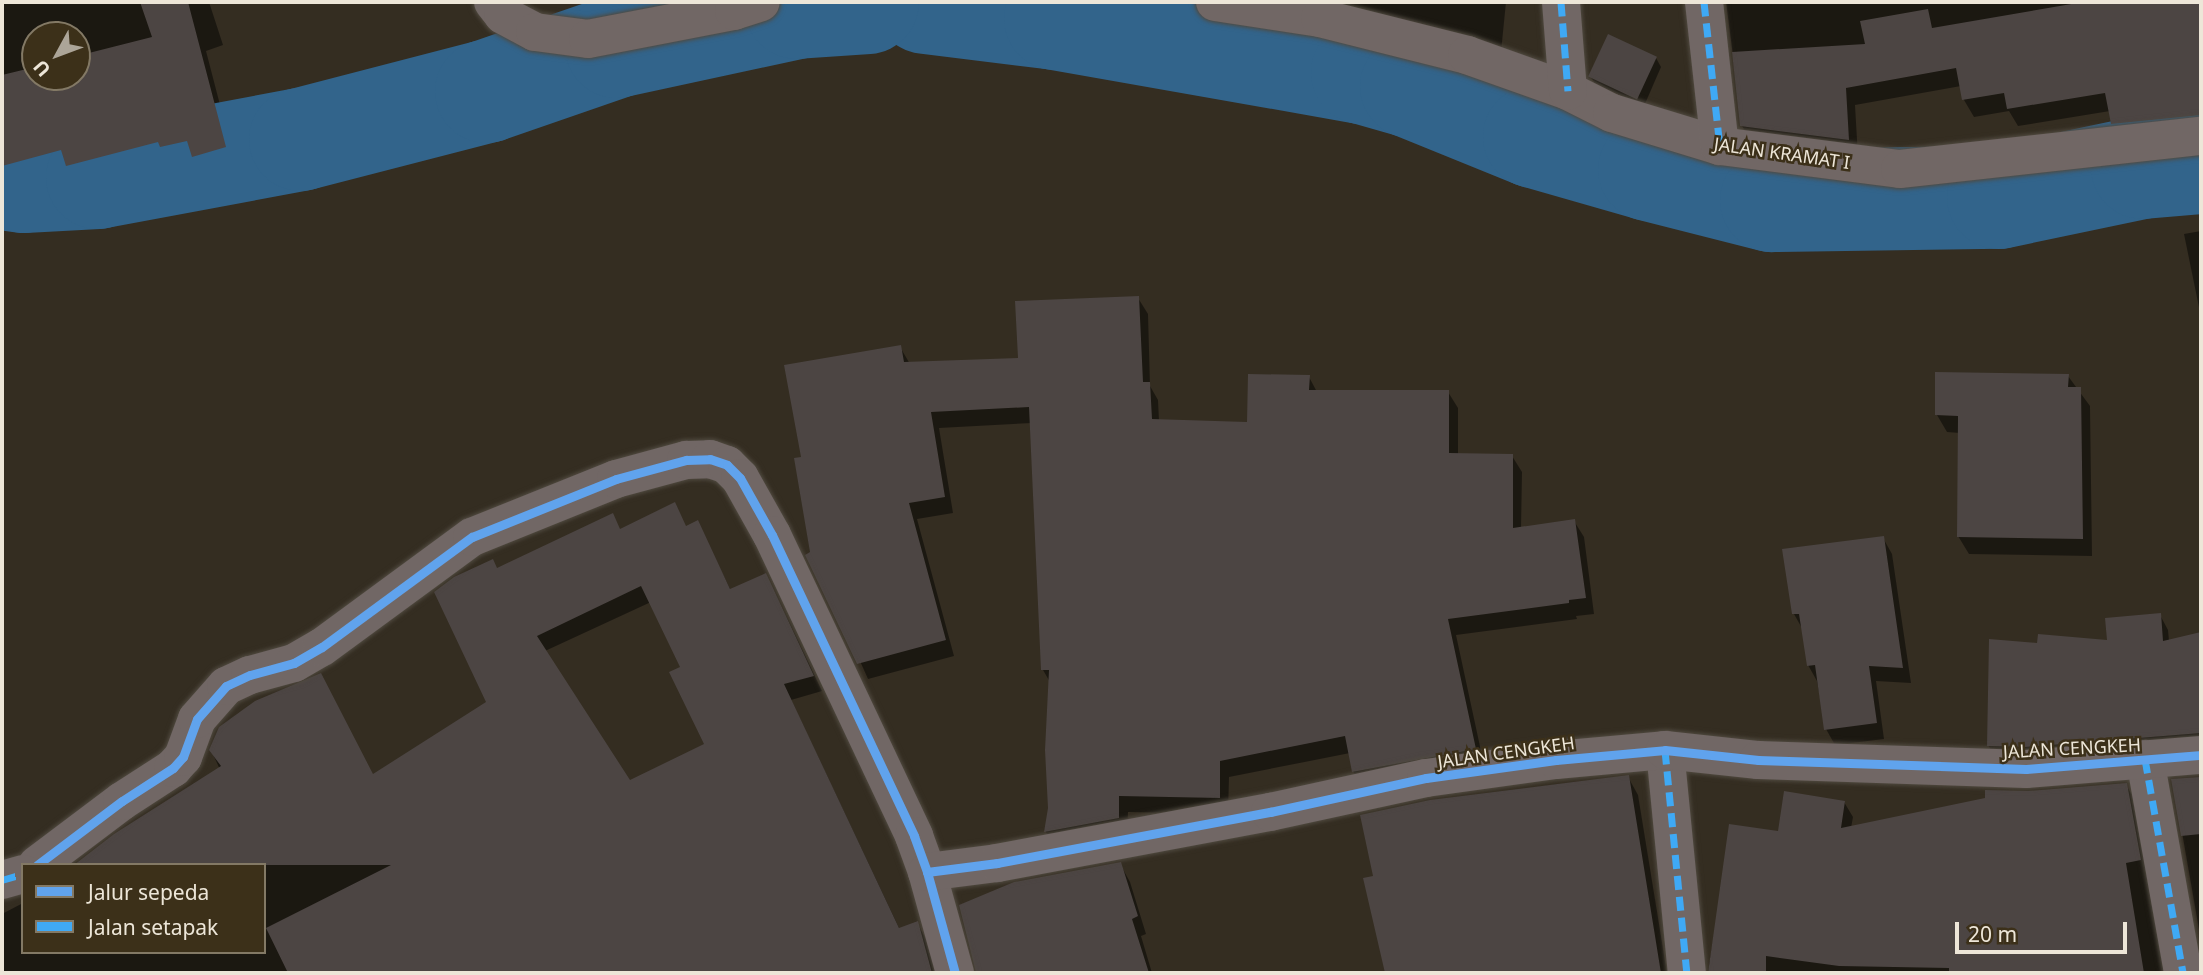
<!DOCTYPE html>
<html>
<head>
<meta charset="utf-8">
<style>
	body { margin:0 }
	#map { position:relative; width:2203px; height:975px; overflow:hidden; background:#342d21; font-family:"Noto Sans",sans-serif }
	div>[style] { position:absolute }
	.shadow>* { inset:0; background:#0007 }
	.river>* { height:103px; margin:-51.5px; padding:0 51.5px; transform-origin:51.5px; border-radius:51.5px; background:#32648b }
	.building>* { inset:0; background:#4c4543; transform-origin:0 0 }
	.roads { filter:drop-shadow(0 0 2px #504a40) drop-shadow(0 0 2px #504a40) }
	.minor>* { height:38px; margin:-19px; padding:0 19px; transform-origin:19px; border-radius:19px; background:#716765 }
	.quiet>* { height:7px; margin-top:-3.5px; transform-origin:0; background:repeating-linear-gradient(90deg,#3fa9f5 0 14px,transparent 0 21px) }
	.cycleway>* { height:9px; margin:-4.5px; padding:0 4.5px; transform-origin:4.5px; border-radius:4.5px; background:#60a3ed }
	span { translate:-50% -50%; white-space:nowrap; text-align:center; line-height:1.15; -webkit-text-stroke:5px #3c3019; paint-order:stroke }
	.street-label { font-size:18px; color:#ede6d8 }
	.frame { position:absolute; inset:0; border:4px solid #ede6d8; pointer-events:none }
	.legend { position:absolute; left:21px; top:863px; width:245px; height:91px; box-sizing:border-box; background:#3c3019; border:2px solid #837965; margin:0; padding:9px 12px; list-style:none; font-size:21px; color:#ede6d8 }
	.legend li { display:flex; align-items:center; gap:14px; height:35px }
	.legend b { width:35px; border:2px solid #837965 }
	.north { position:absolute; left:21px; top:21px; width:70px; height:70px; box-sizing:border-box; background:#3c3019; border:2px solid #837965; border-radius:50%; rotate:229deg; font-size:19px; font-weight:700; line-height:28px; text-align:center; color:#ede6d8 }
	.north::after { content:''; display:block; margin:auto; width:24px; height:32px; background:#aca598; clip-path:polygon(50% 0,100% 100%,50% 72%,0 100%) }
	.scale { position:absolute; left:1955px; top:922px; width:172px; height:32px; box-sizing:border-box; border:4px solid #ede6d8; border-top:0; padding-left:9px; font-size:21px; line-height:24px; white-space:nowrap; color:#ede6d8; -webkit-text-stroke:5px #3c3019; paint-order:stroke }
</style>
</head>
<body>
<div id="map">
	<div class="shadow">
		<i style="clip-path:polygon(evenodd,2px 2px,209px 2px,223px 45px,206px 51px,232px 151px,172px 166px,169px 161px,79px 185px,70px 170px,2px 188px,2px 2px,35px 35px,77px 35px,77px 77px,35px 77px,35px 35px)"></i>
		<i style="clip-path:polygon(1263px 2px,1506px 2px,1501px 52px)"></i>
		<i style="clip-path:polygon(1726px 2px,2201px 2px,2201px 133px,2122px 141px,2112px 123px,2110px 111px,2018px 126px,2009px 111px,1974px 117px,1964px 100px,1961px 86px,1855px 105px,1858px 157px,1752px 143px,1742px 126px)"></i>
		<i style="clip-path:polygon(1656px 58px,1661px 67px,1644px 106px,1596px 86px,1591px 77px)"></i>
		<i style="clip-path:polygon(2201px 231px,2201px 317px,2184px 234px)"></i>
		<i style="clip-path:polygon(1138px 298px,1148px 314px,1150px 386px,1158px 400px,1159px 421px,1249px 424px,1309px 377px,1317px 392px,1448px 392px,1458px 408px,1458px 455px,1512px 456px,1522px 472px,1521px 529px,1574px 521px,1584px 537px,1594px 614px,1576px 616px,1577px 619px,1456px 635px,1484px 765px,1363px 787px,1353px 771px,1350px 753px,1229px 777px,1228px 814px,1128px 812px,1127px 834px,1055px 847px,1046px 832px,1049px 808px,1050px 682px,1043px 670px,1032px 423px,939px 428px,953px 513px,917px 519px,954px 656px,868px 679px,812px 554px,803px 459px,900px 347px,910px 364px,1019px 360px)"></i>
		<i style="clip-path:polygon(2068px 376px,2090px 406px,2092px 556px,1969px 554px,1958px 536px,1960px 433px,1947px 432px,1937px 415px)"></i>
		<i style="clip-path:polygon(evenodd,697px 522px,731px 591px,774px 591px,822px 691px,791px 700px,900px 930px,917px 923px,926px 939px,936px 973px,2px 973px,2px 914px,23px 903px,23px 952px,264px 952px,264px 865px,211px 750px,373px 776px,488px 703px,496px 570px,621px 530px,686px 528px,697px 522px,651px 602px,682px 668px,706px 744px,630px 782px,545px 651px,651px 602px)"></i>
		<i style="clip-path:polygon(1883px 538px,1892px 554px,1911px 683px,1876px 681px,1884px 739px,1835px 745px,1826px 729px,1817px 681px,1808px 665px,1803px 630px,1794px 614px)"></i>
		<i style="clip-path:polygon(2160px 615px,2168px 630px,2169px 641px,2201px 634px,2201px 748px,1997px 760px,1988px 745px,2039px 645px,2109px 642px)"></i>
		<i style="clip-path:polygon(1628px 777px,1638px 795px,1667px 973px,1386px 973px,1365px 880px)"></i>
		<i style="clip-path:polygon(2201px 779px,2201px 941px,2173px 781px)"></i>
		<i style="clip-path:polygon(2126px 785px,2135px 800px,2166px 973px,1708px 973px,1731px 826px,1780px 833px,1844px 802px,1853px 817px,1851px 828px,2028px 793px)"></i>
		<i style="clip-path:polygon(1120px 864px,1130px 882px,1146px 934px,1141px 936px,1152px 973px,978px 973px,978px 967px)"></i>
	</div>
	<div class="river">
		<i style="left:925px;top:2px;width:131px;rotate:7deg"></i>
		<i style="left:1055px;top:18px;width:312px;rotate:10deg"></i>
		<i style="left:1362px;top:72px;width:51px;rotate:15.9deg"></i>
		<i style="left:1411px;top:86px;width:133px;rotate:22.1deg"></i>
		<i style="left:1534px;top:136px;width:120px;rotate:16deg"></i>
		<i style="left:1649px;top:169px;width:126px;rotate:14.3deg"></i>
		<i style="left:1771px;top:200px;width:227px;rotate:-0.8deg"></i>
		<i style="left:1998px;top:197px;width:147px;rotate:-11.8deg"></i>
		<i style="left:2142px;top:167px;width:59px;rotate:-4.8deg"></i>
		<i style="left:2px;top:178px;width:21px;rotate:8deg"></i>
		<i style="left:23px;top:181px;width:74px;rotate:-3.1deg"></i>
		<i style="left:97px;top:177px;width:207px;rotate:-10.6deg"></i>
		<i style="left:300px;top:139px;width:192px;rotate:-14.5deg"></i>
		<i style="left:486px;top:91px;width:138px;rotate:-19.1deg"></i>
		<i style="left:616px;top:46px;width:184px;rotate:-12.2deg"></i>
		<i style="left:796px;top:7px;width:71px;rotate:-4deg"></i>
	</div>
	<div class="building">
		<i style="clip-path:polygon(140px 2px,188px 2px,226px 147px,192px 157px,187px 141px,160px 147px,158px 142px,66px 166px,61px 150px,2px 166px,2px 75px,35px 67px,35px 77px,77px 77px,77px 56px,152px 37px)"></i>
		<i style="clip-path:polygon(2083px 2px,2201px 2px,2201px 115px,2111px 124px,2105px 93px,2007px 109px,2004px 93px,1962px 100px,1956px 68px,1846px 88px,1849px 140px,1740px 126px,1732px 52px,1865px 44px,1860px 21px,1928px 9px,1932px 28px)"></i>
		<i style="left:1608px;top:34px;width:54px;height:47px;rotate:25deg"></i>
		<i style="clip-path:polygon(1139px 296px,1143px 382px,1150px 382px,1152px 419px,1247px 422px,1248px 374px,1310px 375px,1309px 390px,1449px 390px,1449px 453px,1513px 454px,1513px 528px,1575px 519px,1586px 598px,1569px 600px,1569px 603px,1448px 619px,1476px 749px,1352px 772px,1345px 736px,1220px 761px,1220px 798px,1119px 796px,1119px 818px,1044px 832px,1048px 808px,1045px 750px,1049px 670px,1041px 670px,1029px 407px,931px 412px,945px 497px,909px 503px,946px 640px,857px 664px,805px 555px,810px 552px,794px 458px,801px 457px,784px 365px,901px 345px,904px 362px,1018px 358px,1015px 301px)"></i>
		<i style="clip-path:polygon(1935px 372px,2069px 374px,2068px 387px,2081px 387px,2083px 539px,1957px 537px,1958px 416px,1935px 415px)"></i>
		<i style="clip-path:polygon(evenodd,675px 502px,686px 526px,698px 520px,730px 589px,766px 573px,814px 676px,784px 684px,899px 928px,918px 921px,932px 973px,288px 973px,266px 928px,391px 865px,74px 865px,114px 834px,221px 766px,209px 750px,219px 727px,255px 701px,321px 673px,373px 774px,486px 702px,434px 592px,454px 577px,493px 559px,497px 568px,613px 513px,620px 529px,675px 502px,641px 586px,680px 667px,669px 672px,704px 744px,630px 780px,537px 636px,641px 586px)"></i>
		<i style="clip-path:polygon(1884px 536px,1903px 668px,1869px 666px,1877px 723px,1824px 730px,1815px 665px,1807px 666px,1799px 614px,1792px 614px,1782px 549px)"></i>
		<i style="clip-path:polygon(2161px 613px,2163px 641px,2201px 632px,2201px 733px,2025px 747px,1987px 746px,1989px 639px,2037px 643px,2038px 634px,2107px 640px,2105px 618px)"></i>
		<i style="clip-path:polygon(1629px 775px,1661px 973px,1385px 973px,1363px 878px,1373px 876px,1360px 815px,1430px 800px)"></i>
		<i style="clip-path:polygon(2201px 777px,2201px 834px,2181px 836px,2171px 779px)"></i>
		<i style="clip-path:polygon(2127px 783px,2141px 860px,2126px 863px,2144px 973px,1949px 973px,1949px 968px,1839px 966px,1766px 956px,1766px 973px,1708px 973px,1729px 824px,1778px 831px,1784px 791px,1845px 801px,1841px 828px,1985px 798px,1985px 790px,2028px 791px)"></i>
		<i style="clip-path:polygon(1121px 862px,1138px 916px,1132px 919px,1149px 973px,976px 973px,959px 905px,1014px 882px)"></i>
	</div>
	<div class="roads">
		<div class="minor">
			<i style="left:493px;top:2px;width:16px;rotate:52deg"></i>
			<i style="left:503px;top:15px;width:36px;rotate:28deg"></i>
			<i style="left:535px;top:32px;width:53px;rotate:7.5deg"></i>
			<i style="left:588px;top:39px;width:149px;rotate:-10.9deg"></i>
			<i style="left:734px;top:11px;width:28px;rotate:-18deg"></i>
			<i style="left:1215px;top:2px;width:106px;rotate:8.7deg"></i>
			<i style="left:1320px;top:18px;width:152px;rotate:14.1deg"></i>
			<i style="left:1467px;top:55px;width:107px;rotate:19.6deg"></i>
			<i style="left:1568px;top:91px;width:49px;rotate:26.6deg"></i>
			<i style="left:1612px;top:113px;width:113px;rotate:17deg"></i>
			<i style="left:1720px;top:146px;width:181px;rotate:7.3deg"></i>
			<i style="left:1900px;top:169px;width:303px;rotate:-6.3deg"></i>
			<i style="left:1561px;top:2px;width:89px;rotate:85.5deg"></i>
			<i style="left:1704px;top:2px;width:145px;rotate:83.7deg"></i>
			<i style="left:1665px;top:750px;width:224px;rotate:84.4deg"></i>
			<i style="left:2145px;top:759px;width:217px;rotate:79.9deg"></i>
			<i style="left:37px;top:865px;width:106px;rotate:-37deg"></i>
			<i style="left:122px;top:801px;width:61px;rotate:-32.9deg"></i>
			<i style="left:173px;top:768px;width:15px;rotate:-48deg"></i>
			<i style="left:183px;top:757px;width:40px;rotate:-69.8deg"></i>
			<i style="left:197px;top:719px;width:44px;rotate:-48.7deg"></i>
			<i style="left:226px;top:686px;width:26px;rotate:-25deg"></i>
			<i style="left:250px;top:675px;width:46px;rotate:-15.3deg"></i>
			<i style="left:294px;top:663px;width:32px;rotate:-30deg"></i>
			<i style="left:322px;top:647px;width:186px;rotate:-36.3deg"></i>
			<i style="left:472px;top:537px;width:155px;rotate:-21.9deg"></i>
			<i style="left:616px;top:479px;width:73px;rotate:-15.2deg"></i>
			<i style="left:686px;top:460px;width:24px;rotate:-2deg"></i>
			<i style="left:710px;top:459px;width:18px;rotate:19deg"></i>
			<i style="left:727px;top:465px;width:18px;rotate:45deg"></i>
			<i style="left:740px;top:478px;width:65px;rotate:60.7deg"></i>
			<i style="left:772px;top:535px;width:333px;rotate:64.7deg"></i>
			<i style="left:914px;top:836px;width:38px;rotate:70deg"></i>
			<i style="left:927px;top:872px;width:105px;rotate:74.5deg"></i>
			<i style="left:927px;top:872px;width:71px;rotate:-7.3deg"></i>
			<i style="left:997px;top:863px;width:278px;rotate:-10.6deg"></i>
			<i style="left:1270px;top:812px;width:160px;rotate:-12.3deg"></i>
			<i style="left:1426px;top:778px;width:131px;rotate:-7.9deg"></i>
			<i style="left:1556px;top:760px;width:109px;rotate:-5.2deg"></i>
			<i style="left:1665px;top:750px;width:94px;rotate:6.1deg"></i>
			<i style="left:1758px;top:760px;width:268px;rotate:1.9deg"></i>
			<i style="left:2026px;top:769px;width:176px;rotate:-4.6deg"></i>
			<i style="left:2px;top:880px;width:22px;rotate:-16deg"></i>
		</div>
	</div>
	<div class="quiet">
		<i style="left:1561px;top:2px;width:89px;rotate:85.5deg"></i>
		<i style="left:1704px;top:2px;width:145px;rotate:83.7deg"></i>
		<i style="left:1665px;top:750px;width:224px;rotate:84.4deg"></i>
		<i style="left:2145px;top:759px;width:217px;rotate:79.9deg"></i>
		<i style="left:2px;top:880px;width:22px;rotate:-16deg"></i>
	</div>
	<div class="cycleway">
		<i style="left:37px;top:865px;width:106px;rotate:-37deg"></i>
		<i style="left:122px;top:801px;width:61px;rotate:-32.9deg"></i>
		<i style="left:173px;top:768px;width:15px;rotate:-48deg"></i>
		<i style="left:183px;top:757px;width:40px;rotate:-69.8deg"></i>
		<i style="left:197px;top:719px;width:44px;rotate:-48.7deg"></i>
		<i style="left:226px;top:686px;width:26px;rotate:-25deg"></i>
		<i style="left:250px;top:675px;width:46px;rotate:-15.3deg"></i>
		<i style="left:294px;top:663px;width:32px;rotate:-30deg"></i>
		<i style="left:322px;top:647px;width:186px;rotate:-36.3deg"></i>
		<i style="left:472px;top:537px;width:155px;rotate:-21.9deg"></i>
		<i style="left:616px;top:479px;width:73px;rotate:-15.2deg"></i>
		<i style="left:686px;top:460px;width:24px;rotate:-2deg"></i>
		<i style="left:710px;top:459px;width:18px;rotate:19deg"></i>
		<i style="left:727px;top:465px;width:18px;rotate:45deg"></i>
		<i style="left:740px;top:478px;width:65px;rotate:60.7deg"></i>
		<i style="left:772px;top:535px;width:333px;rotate:64.7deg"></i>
		<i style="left:914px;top:836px;width:38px;rotate:70deg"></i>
		<i style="left:927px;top:872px;width:105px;rotate:74.5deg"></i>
		<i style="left:927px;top:872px;width:71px;rotate:-7.3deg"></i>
		<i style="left:997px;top:863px;width:278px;rotate:-10.6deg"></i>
		<i style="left:1270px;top:812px;width:160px;rotate:-12.3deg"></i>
		<i style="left:1426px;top:778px;width:131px;rotate:-7.9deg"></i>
		<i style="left:1556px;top:760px;width:109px;rotate:-5.2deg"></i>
		<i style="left:1665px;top:750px;width:94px;rotate:6.1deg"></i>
		<i style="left:1758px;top:760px;width:268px;rotate:1.9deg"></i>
		<i style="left:2026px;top:769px;width:176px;rotate:-4.6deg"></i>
	</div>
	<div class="street-label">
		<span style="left:1782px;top:153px;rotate:8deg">JALAN KRAMAT I</span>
		<span style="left:2072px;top:748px;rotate:-3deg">JALAN CENGKEH</span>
		<span style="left:1506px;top:752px;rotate:-8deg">JALAN CENGKEH</span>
	</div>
	<div class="frame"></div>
	<ul class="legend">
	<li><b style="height:9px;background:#60a3ed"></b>Jalur sepeda</li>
	<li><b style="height:9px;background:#3fa9f5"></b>Jalan setapak</li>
	</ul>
	<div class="north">U</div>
	<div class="scale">20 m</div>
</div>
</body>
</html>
